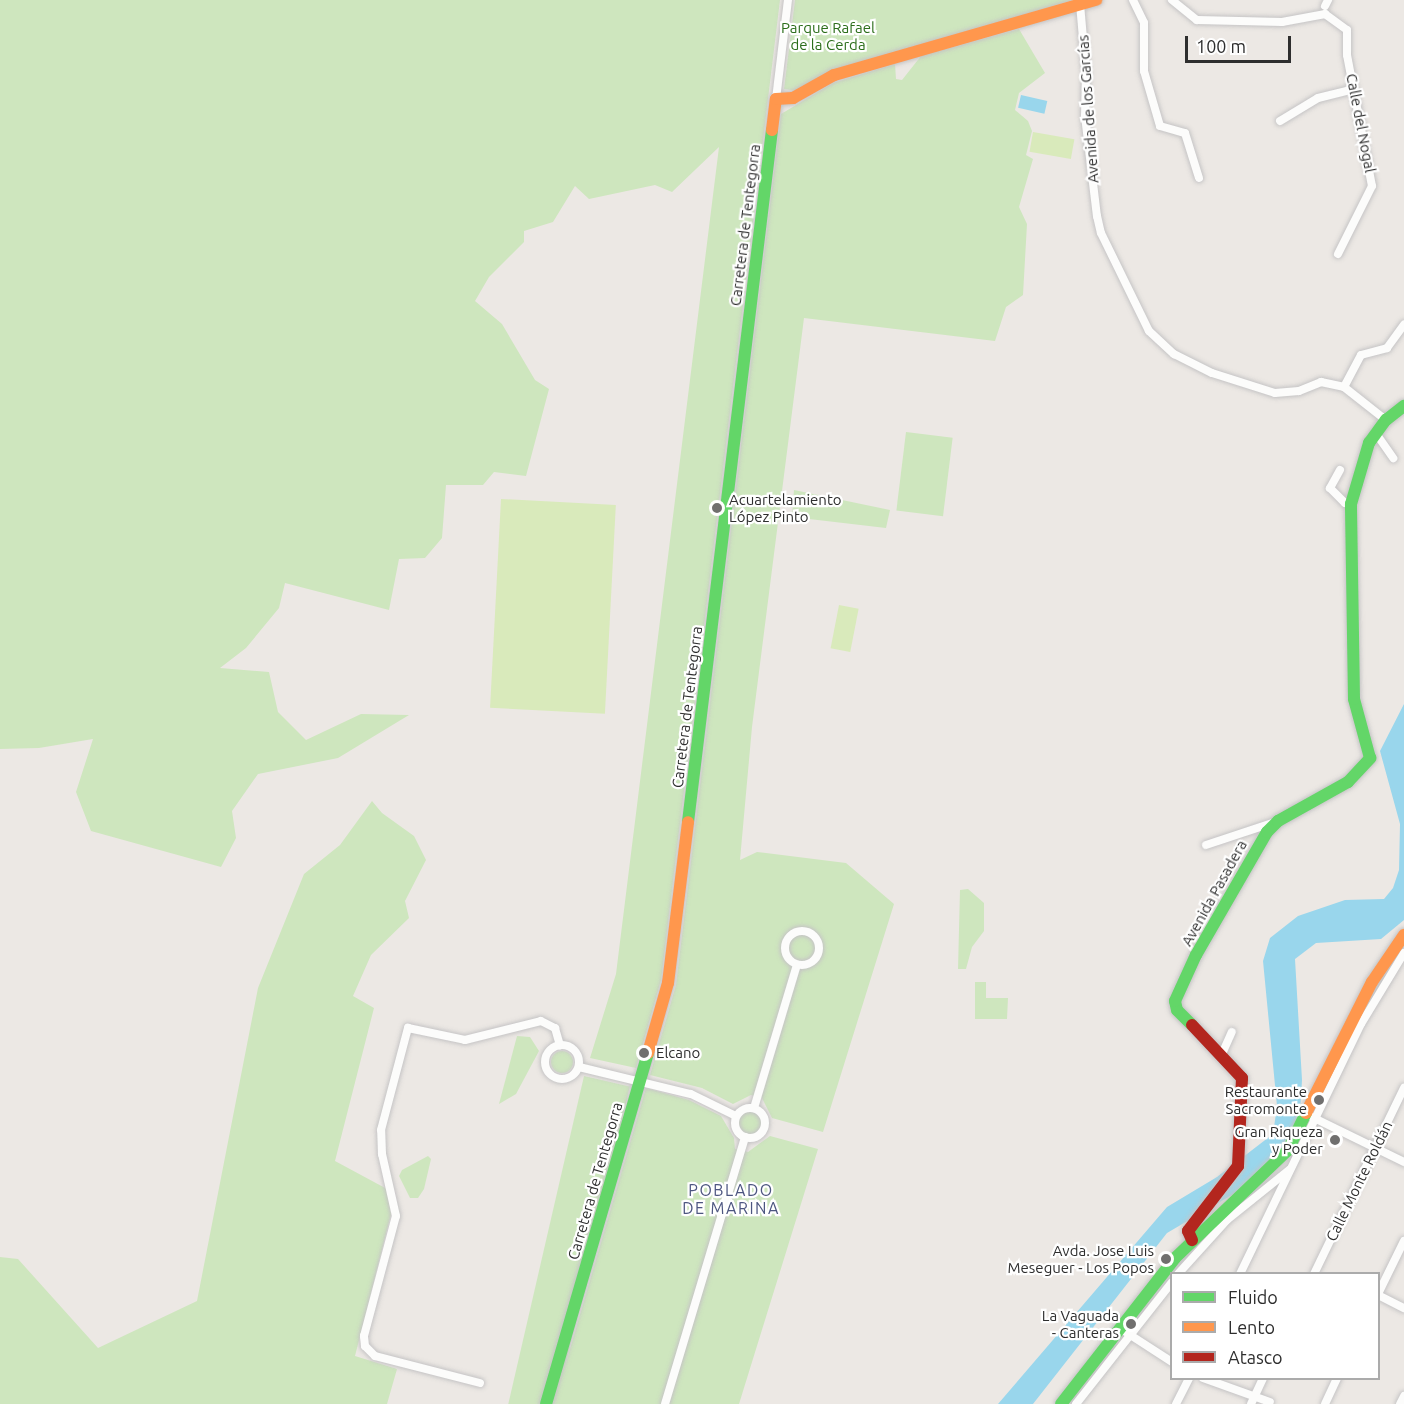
<!DOCTYPE html>
<html>
<head>
<meta charset="utf-8">
<style>
	body { margin:0 }
	#map { position:relative; width:1404px; height:1404px; overflow:hidden; background:#ece8e4; font-family:Ubuntu,sans-serif }
	div>[style] { position:absolute }
	.green>* { inset:0; background:#cee6be; transform-origin:0 0 }
	.round { border-radius:50% }
	.pitch>* { inset:0; background:#d9eabb; transform-origin:0 0 }
	.water>* { inset:0; background:#99d6ec; transform-origin:0 0 }
	.roads { filter:drop-shadow(0 0 2px #c5c4c5) drop-shadow(0 0 2px #c5c4c5) }
	.street>* { height:8px; margin:-4px; padding:0 4px; transform-origin:4px; border-radius:4px; background:#fcfcfb }
	.street>.ring { margin:-4px; padding:0; box-sizing:content-box; background:none; border:8px solid #fcfcfb; border-radius:50% }
	.fast>* { height:12px; margin:-6px; padding:0 6px; transform-origin:6px; border-radius:6px; background:#63d668 }
	.slow>* { height:12px; margin:-6px; padding:0 6px; transform-origin:6px; border-radius:6px; background:#ff974d }
	.jam>* { height:12px; margin:-6px; padding:0 6px; transform-origin:6px; border-radius:6px; background:#b3261e }
	.dots>* { width:16px; height:16px; translate:-50% -50%; box-sizing:border-box; border:3px solid #fff; border-radius:50% }
	span { translate:-50% -50%; white-space:nowrap; text-align:center; line-height:1.15; -webkit-text-stroke:4.5px #fff; paint-order:stroke }
	.park-label { font-size:15px; color:#2c6e1b }
	.street-label { font-size:15px; color:#2e2e2e }
	.poi-label { font-size:15px; color:#2e2e2e }
	.left { translate:0 -50%; text-align:left }
	.right { translate:-100% -50%; text-align:right }
	.neighbourhood-label { font-size:16px; color:#4d5680; letter-spacing:1.5px }
	.legend { position:absolute; left:1170px; top:1272px; width:210px; height:108px; box-sizing:border-box; background:#fff; border:2px solid #ababab; margin:0; padding:8px 10px; list-style:none; font-size:18px; color:#2e2e2e }
	.legend li { display:flex; align-items:center; gap:12px; height:30px }
	.legend b { width:30px; border:2px solid #ababab }
	.scale { position:absolute; left:1185px; top:36px; width:106px; height:27px; box-sizing:border-box; border:3px solid #2e2e2e; border-top:0; padding-left:8px; font-size:18px; line-height:21px; white-space:nowrap; color:#2e2e2e; -webkit-text-stroke:4px #fff; paint-order:stroke }
</style>
</head>
<body>
<div id="map">
	<div class="green">
		<i style="clip-path:polygon(0 0,780px 0,661px 980px,636px 1068px,590px 1058px,616px 974px,719px 147px,672px 192px,655px 185px,589px 199px,575px 186px,553px 222px,524px 231px,524px 242px,489px 277px,475px 301px,502px 324px,535px 380px,549px 389px,526px 476px,494px 472px,483px 485px,446px 485px,442px 538px,425px 558px,399px 559px,389px 610px,285px 583px,279px 608px,246px 648px,220px 668px,269px 672px,278px 712px,306px 740px,361px 714px,409px 715px,338px 758px,258px 774px,232px 811px,236px 838px,221px 867px,91px 831px,76px 792px,93px 739px,39px 748px,0 749px)"></i>
		<i style="clip-path:polygon(795px 0,1073px 0,834px 71px,799px 91px,784px 89px)"></i>
		<i style="clip-path:polygon(1019px 29px,1045px 73px,1019px 93px,1015px 110px,1028px 121px,1032px 131px,1026px 155px,1033px 159px,1019px 207px,1027px 224px,1023px 295px,1006px 307px,995px 341px,804px 318px,752px 727px,740px 860px,757px 852px,846px 863px,894px 904px,823px 1132px,772px 1118px,762px 1098px,751px 1095px,733px 1104px,702px 1088px,650px 1075px,676px 985px,781px 114px,833px 83px,895px 64px,896px 79px,902px 80px,921px 56px)"></i>
		<i style="left:906px;top:432px;width:47px;height:79px;rotate:7deg"></i>
		<i style="clip-path:polygon(794px 490px,890px 510px,886px 528px,792px 517px)"></i>
		<i style="clip-path:polygon(372px 801px,382px 813px,414px 836px,426px 860px,405px 901px,409px 918px,371px 955px,353px 996px,374px 1008px,335px 1161px,387px 1189px,391px 1214px,355px 1356px,397px 1369px,387px 1404px,0 1404px,0 1257px,18px 1259px,98px 1348px,197px 1301px,258px 988px,304px 874px,340px 845px)"></i>
		<i style="clip-path:polygon(968px 889px,984px 903px,984px 931px,972px 947px,966px 969px,958px 969px,960px 890px)"></i>
		<i style="clip-path:polygon(975px 982px,986px 982px,986px 998px,1008px 998px,1007px 1019px,975px 1019px)"></i>
		<i style="clip-path:polygon(517px 1036px,530px 1037px,539px 1051px,516px 1094px,499px 1104px)"></i>
		<i class="round" style="left:551px;top:1051px;width:22px;height:22px"></i>
		<i style="left:584px;top:1076px;width:47px;height:341px;rotate:13deg"></i>
		<i style="clip-path:polygon(646px 1088px,689px 1100px,721px 1116px,734px 1138px,735px 1149px,748px 1152px,770px 1136px,818px 1149px,739px 1404px,554px 1404px)"></i>
		<i class="round" style="left:735px;top:1108px;width:30px;height:30px"></i>
		<i style="clip-path:polygon(428px 1156px,431px 1159px,424px 1189px,418px 1198px,410px 1198px,399px 1176px,402px 1170px)"></i>
	</div>
	<div class="pitch">
		<i style="left:1033px;top:132px;width:42px;height:20px;rotate:10deg"></i>
		<i style="left:501px;top:499px;width:115px;height:209px;rotate:3deg"></i>
		<i style="left:839px;top:605px;width:20px;height:44px;rotate:11deg"></i>
	</div>
	<div class="water">
		<i style="left:1021px;top:95px;width:27px;height:13px;rotate:13deg"></i>
		<i style="clip-path:polygon(1404px 704px,1404px 920px,1381px 939px,1316px 943px,1295px 959px,1302px 1080px,1299px 1130px,1254px 1182px,1167px 1233px,1033px 1404px,998px 1404px,1167px 1207px,1217px 1177px,1273px 1134px,1277px 1106px,1263px 961px,1270px 938px,1298px 916px,1345px 900px,1384px 899px,1393px 888px,1399px 870px,1400px 824px,1380px 751px)"></i>
	</div>
	<div class="roads">
		<div class="street">
			<i style="left:1133px;top:0;width:25px;rotate:64deg"></i>
			<i style="left:1144px;top:23px;width:48px;rotate:90deg"></i>
			<i style="left:1144px;top:71px;width:57px;rotate:73.8deg"></i>
			<i style="left:1160px;top:126px;width:26px;rotate:16deg"></i>
			<i style="left:1185px;top:133px;width:47px;rotate:72.7deg"></i>
			<i style="left:1172px;top:0;width:32px;rotate:39deg"></i>
			<i style="left:1197px;top:20px;width:85px;rotate:1.3deg"></i>
			<i style="left:1282px;top:22px;width:44px;rotate:-10.5deg"></i>
			<i style="left:1325px;top:14px;width:27px;rotate:36deg"></i>
			<i style="left:1347px;top:30px;width:25px;rotate:90deg"></i>
			<i style="left:1347px;top:55px;width:133px;rotate:79.2deg"></i>
			<i style="left:1372px;top:186px;width:76px;rotate:116.6deg"></i>
			<i style="left:1080px;top:4px;width:69px;rotate:85deg"></i>
			<i style="left:1086px;top:73px;width:43px;rotate:91.3deg"></i>
			<i style="left:1085px;top:116px;width:101px;rotate:83.2deg"></i>
			<i style="left:1097px;top:216px;width:17px;rotate:77deg"></i>
			<i style="left:1101px;top:233px;width:109px;rotate:63.9deg"></i>
			<i style="left:1149px;top:331px;width:34px;rotate:43deg"></i>
			<i style="left:1174px;top:354px;width:42px;rotate:26.6deg"></i>
			<i style="left:1212px;top:373px;width:66px;rotate:17.6deg"></i>
			<i style="left:1275px;top:393px;width:24px;rotate:-5deg"></i>
			<i style="left:1299px;top:391px;width:24px;rotate:-22deg"></i>
			<i style="left:1321px;top:382px;width:24px;rotate:12deg"></i>
			<i style="left:1344px;top:387px;width:53px;rotate:38.2deg"></i>
			<i style="left:1325px;top:6px;width:7px;rotate:-63deg"></i>
			<i style="left:776px;top:99px;width:100px;rotate:-83.1deg"></i>
			<i style="left:1280px;top:121px;width:44px;rotate:-31.2deg"></i>
			<i style="left:1318px;top:98px;width:37px;rotate:-14deg"></i>
			<i style="left:1344px;top:387px;width:36px;rotate:-62deg"></i>
			<i style="left:1361px;top:355px;width:27px;rotate:-15deg"></i>
			<i style="left:1387px;top:348px;width:29px;rotate:-54deg"></i>
			<i style="left:1375px;top:432px;width:32px;rotate:55deg"></i>
			<i style="left:1340px;top:470px;width:21px;rotate:119deg"></i>
			<i style="left:1330px;top:488px;width:21px;rotate:45deg"></i>
			<i style="left:1345px;top:503px;width:6px;rotate:9deg"></i>
			<i style="left:1206px;top:845px;width:73px;rotate:-18.4deg"></i>
			<i class="ring" style="left:785px;top:931px;width:26px;height:26px"></i>
			<i class="ring" style="left:545px;top:1045px;width:26px;height:26px"></i>
			<i style="left:1222px;top:1054px;width:24px;rotate:-66deg"></i>
			<i style="left:579px;top:1067px;width:115px;rotate:13.6deg"></i>
			<i style="left:691px;top:1094px;width:50px;rotate:26.1deg"></i>
			<i class="ring" style="left:735px;top:1108px;width:22px;height:22px"></i>
			<i style="left:754px;top:1108px;width:149px;rotate:-73.3deg"></i>
			<i style="left:1310px;top:1116px;width:105px;rotate:26.1deg"></i>
			<i style="left:1178px;top:1274px;width:73px;rotate:-47.8deg"></i>
			<i style="left:1227px;top:1220px;width:80px;rotate:-38.9deg"></i>
			<i style="left:1240px;top:1274px;width:278px;rotate:-64.2deg"></i>
			<i style="left:1361px;top:1024px;width:83px;rotate:-58.8deg"></i>
			<i style="left:1314px;top:1274px;width:207px;rotate:-64.2deg"></i>
			<i style="left:1378px;top:1294px;width:59px;rotate:-63.9deg"></i>
			<i style="left:1378px;top:1295px;width:29px;rotate:27deg"></i>
			<i style="left:1121px;top:1329px;width:61px;rotate:32.9deg"></i>
			<i style="left:1203px;top:1378px;width:71px;rotate:19.7deg"></i>
			<i style="left:480px;top:1383px;width:108px;rotate:-165.6deg"></i>
			<i style="left:375px;top:1356px;width:14px;rotate:-135deg"></i>
			<i style="left:365px;top:1346px;width:10px;rotate:-96deg"></i>
			<i style="left:364px;top:1336px;width:124px;rotate:-75.1deg"></i>
			<i style="left:396px;top:1216px;width:64px;rotate:-102.7deg"></i>
			<i style="left:382px;top:1154px;width:24px;rotate:-92deg"></i>
			<i style="left:381px;top:1130px;width:106px;rotate:-75.2deg"></i>
			<i style="left:408px;top:1028px;width:58px;rotate:11.9deg"></i>
			<i style="left:465px;top:1040px;width:78px;rotate:-14deg"></i>
			<i style="left:541px;top:1021px;width:16px;rotate:27deg"></i>
			<i style="left:555px;top:1028px;width:18px;rotate:74deg"></i>
			<i style="left:665px;top:1404px;width:279px;rotate:-73.3deg"></i>
			<i style="left:1076px;top:1404px;width:155px;rotate:-51.8deg"></i>
			<i style="left:1176px;top:1404px;width:29px;rotate:-63deg"></i>
			<i style="left:1251px;top:1404px;width:29px;rotate:-65deg"></i>
			<i style="left:1325px;top:1404px;width:29px;rotate:-65deg"></i>
			<i style="left:1400px;top:1404px;width:9px;rotate:-63deg"></i>
		</div>
		<div class="fast">
			<i style="left:688px;top:822px;width:697px;rotate:-83.08deg"></i>
			<i style="left:1192px;top:1025px;width:21px;rotate:-135deg"></i>
			<i style="left:1177px;top:1010px;width:9px;rotate:-103deg"></i>
			<i style="left:1175px;top:1001px;width:51px;rotate:-65.5deg"></i>
			<i style="left:1196px;top:955px;width:142px;rotate:-60deg"></i>
			<i style="left:1267px;top:832px;width:16px;rotate:-45deg"></i>
			<i style="left:1278px;top:821px;width:80px;rotate:-29.1deg"></i>
			<i style="left:1348px;top:782px;width:33px;rotate:-47deg"></i>
			<i style="left:1370px;top:758px;width:61px;rotate:-105.2deg"></i>
			<i style="left:1354px;top:699px;width:195px;rotate:-90.9deg"></i>
			<i style="left:1351px;top:504px;width:64px;rotate:-73.6deg"></i>
			<i style="left:1369px;top:443px;width:29px;rotate:-54deg"></i>
			<i style="left:1386px;top:420px;width:23px;rotate:-38deg"></i>
			<i style="left:546px;top:1404px;width:366px;rotate:-73.8deg"></i>
			<i style="left:1061px;top:1404px;width:185px;rotate:-52deg"></i>
			<i style="left:1175px;top:1258px;width:156px;rotate:-43.7deg"></i>
			<i style="left:1288px;top:1150px;width:41px;rotate:-64.1deg"></i>
		</div>
		<div class="slow">
			<i style="left:772px;top:130px;width:31px;rotate:-83deg"></i>
			<i style="left:776px;top:99px;width:17px;rotate:-3deg"></i>
			<i style="left:793px;top:98px;width:47px;rotate:-29.3deg"></i>
			<i style="left:834px;top:75px;width:273px;rotate:-16deg"></i>
			<i style="left:648px;top:1053px;width:73px;rotate:-74.1deg"></i>
			<i style="left:668px;top:983px;width:162px;rotate:-82.9deg"></i>
			<i style="left:1306px;top:1113px;width:147px;rotate:-63.3deg"></i>
			<i style="left:1372px;top:982px;width:57px;rotate:-55.8deg"></i>
		</div>
		<div class="jam">
			<i style="left:1192px;top:1025px;width:73px;rotate:46.7deg"></i>
			<i style="left:1242px;top:1078px;width:88px;rotate:92.6deg"></i>
			<i style="left:1238px;top:1166px;width:82px;rotate:127.6deg"></i>
			<i style="left:1188px;top:1231px;width:10px;rotate:66deg"></i>
		</div>
	</div>
	<div class="dots">
		<i style="left:717px;top:508px;background:#706f6e"></i>
		<i style="left:644px;top:1053px;background:#706f6e"></i>
		<i style="left:1319px;top:1100px;background:#706f6e"></i>
		<i style="left:1335px;top:1140px;background:#706f6e"></i>
		<i style="left:1166px;top:1259px;background:#706f6e"></i>
		<i style="left:1131px;top:1324px;background:#706f6e"></i>
	</div>
	<div class="park-label">
		<span style="left:828px;top:36px">Parque Rafael<br>de la Cerda</span>
	</div>
	<div class="street-label">
		<span style="left:1088px;top:109px;rotate:-94deg">Avenida de los Garcías</span>
		<span style="left:1361px;top:123px;rotate:79deg">Calle del Nogal</span>
		<span style="left:745px;top:225px;rotate:-83deg">Carretera de Tentegorra</span>
		<span style="left:687px;top:707px;rotate:-83deg">Carretera de Tentegorra</span>
		<span style="left:1214px;top:893px;rotate:-61deg">Avenida Pasadera</span>
		<span style="left:595px;top:1181px;rotate:-74deg">Carretera de Tentegorra</span>
		<span style="left:1359px;top:1181px;rotate:-64deg">Calle Monte Roldán</span>
	</div>
	<div class="poi-label">
		<span class="left" style="left:729px;top:508px">Acuartelamiento<br>López Pinto</span>
		<span class="left" style="left:656px;top:1053px">Elcano</span>
		<span class="right" style="left:1307px;top:1100px">Restaurante<br>Sacromonte</span>
		<span class="right" style="left:1323px;top:1140px">Gran Riqueza<br>y Poder</span>
		<span class="right" style="left:1154px;top:1259px">Avda. Jose Luis<br>Meseguer - Los Popos</span>
		<span class="right" style="left:1119px;top:1324px">La Vaguada<br>- Canteras</span>
	</div>
	<div class="neighbourhood-label">
		<span style="left:731px;top:1199px">POBLADO<br>DE MARINA</span>
	</div>
	<ul class="legend">
	<li><b style="height:8px;background:#63d668"></b>Fluido</li>
	<li><b style="height:8px;background:#ff974d"></b>Lento</li>
	<li><b style="height:8px;background:#b3261e"></b>Atasco</li>
	</ul>
	<div class="scale">100 m</div>
</div>
</body>
</html>
